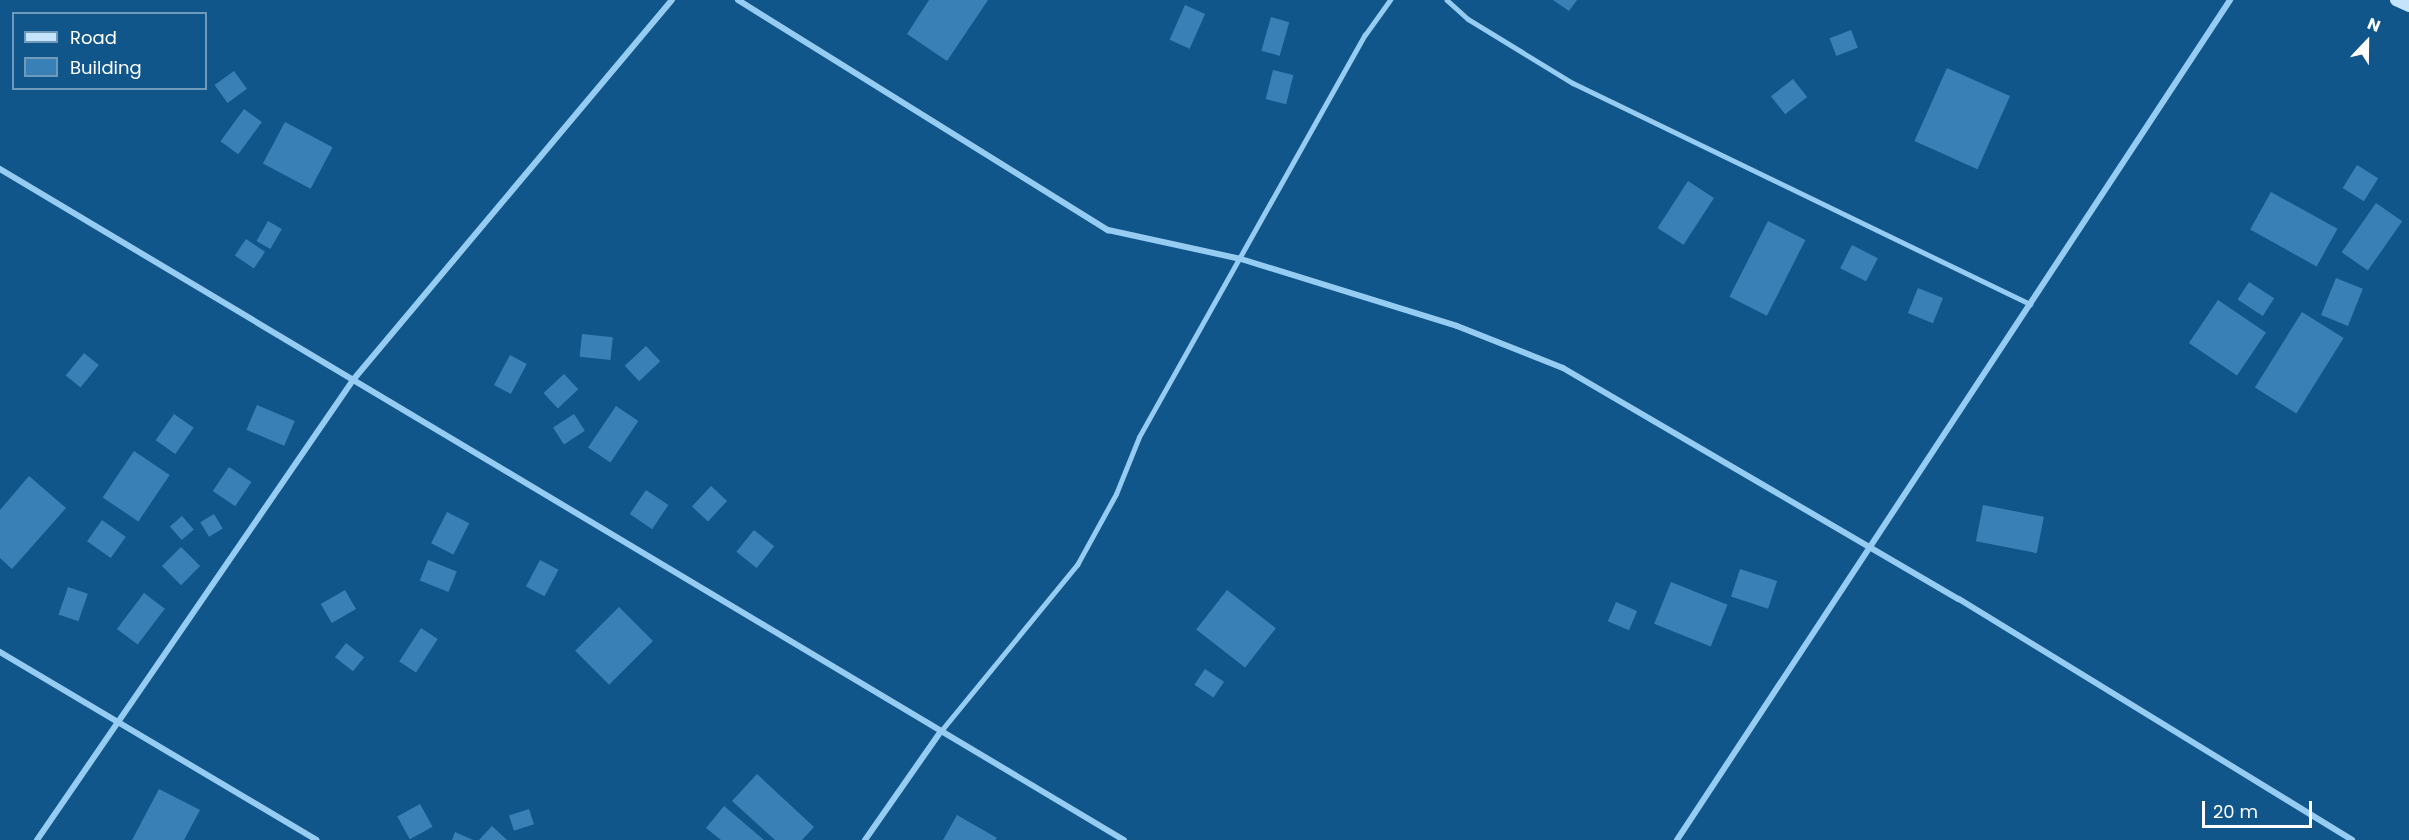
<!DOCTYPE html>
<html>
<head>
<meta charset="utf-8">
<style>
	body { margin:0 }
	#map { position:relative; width:2409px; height:840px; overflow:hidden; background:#10568b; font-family:Poppins,sans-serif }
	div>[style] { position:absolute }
	.building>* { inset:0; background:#3880b5; transform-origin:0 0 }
	.lane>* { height:4.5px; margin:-2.25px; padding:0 2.25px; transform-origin:2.25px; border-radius:2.25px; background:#96ccf2 }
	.street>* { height:6px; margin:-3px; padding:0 3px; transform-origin:3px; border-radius:3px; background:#96ccf2 }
	.secondary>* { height:12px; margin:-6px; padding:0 6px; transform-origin:6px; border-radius:6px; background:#c5e4fc }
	span { translate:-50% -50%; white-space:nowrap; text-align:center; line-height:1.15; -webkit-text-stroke:6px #10568b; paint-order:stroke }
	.legend { position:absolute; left:12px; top:12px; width:195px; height:78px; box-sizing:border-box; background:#10568b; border:2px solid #709ab9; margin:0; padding:8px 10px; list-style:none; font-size:18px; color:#fff }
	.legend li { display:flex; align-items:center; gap:12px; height:30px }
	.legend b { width:30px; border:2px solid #709ab9 }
	.north { position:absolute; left:2337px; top:12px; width:60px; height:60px; -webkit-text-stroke:4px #10568b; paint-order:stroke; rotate:22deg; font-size:16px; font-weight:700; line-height:24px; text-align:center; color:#fff }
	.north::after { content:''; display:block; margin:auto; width:21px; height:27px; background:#fff; clip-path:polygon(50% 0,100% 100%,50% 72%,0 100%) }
	.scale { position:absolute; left:2202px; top:801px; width:110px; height:27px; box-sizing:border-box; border:3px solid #fff; border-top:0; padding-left:8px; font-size:18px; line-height:21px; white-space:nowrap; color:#fff; -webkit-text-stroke:4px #10568b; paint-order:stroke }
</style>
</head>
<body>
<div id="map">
	<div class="building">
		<i style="clip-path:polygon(929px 0,988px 0,947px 61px,907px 34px)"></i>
		<i style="clip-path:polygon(1553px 0,1577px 0,1569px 11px)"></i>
		<i style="left:1185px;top:5px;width:22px;height:38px;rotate:24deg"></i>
		<i style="left:1271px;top:17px;width:19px;height:35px;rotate:16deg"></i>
		<i style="left:1851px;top:30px;width:19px;height:23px;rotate:69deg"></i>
		<i style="left:1947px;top:68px;width:69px;height:80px;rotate:24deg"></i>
		<i style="left:1273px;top:70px;width:21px;height:30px;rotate:14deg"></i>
		<i style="left:234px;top:71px;width:22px;height:24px;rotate:54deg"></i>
		<i style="left:1793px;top:79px;width:23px;height:28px;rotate:52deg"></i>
		<i style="left:244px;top:109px;width:22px;height:40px;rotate:36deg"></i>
		<i style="left:285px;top:122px;width:54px;height:47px;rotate:28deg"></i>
		<i style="left:2357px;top:165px;width:25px;height:27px;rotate:32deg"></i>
		<i style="left:1688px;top:181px;width:31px;height:56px;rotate:33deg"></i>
		<i style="left:2271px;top:192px;width:76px;height:43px;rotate:29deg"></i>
		<i style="left:2376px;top:203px;width:32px;height:60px;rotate:35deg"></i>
		<i style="left:268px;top:221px;width:16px;height:23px;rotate:30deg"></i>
		<i style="left:1768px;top:221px;width:42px;height:85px;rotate:27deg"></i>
		<i style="left:246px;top:239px;width:23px;height:20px;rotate:34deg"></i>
		<i style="left:1852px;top:245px;width:29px;height:26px;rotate:27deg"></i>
		<i style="left:2336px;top:278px;width:29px;height:40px;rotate:22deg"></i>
		<i style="left:2249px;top:282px;width:30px;height:21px;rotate:33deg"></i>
		<i style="left:1918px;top:288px;width:27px;height:27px;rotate:22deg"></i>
		<i style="left:2218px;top:300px;width:58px;height:52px;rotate:34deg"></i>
		<i style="left:2302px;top:312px;width:49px;height:89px;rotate:32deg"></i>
		<i style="left:582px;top:334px;width:31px;height:23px;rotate:6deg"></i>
		<i style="left:646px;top:346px;width:21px;height:29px;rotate:47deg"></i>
		<i style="left:84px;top:353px;width:19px;height:29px;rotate:39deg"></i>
		<i style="left:510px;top:355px;width:19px;height:34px;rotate:28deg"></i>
		<i style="left:564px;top:374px;width:21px;height:28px;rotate:47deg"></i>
		<i style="left:257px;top:405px;width:41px;height:27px;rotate:23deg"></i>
		<i style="left:616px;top:406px;width:27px;height:50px;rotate:34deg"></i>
		<i style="left:174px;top:414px;width:24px;height:32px;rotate:35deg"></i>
		<i style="left:574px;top:414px;width:20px;height:25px;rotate:57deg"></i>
		<i style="left:134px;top:451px;width:43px;height:56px;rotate:34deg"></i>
		<i style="left:229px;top:467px;width:27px;height:29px;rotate:34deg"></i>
		<i style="clip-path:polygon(29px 476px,66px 508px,12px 569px,0 558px,0 510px)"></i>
		<i style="left:711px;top:486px;width:22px;height:28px;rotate:43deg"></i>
		<i style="left:646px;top:490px;width:27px;height:29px;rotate:34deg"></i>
		<i style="left:1983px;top:505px;width:62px;height:37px;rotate:11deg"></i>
		<i style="left:447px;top:512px;width:25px;height:35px;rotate:27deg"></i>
		<i style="left:214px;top:514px;width:17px;height:16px;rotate:59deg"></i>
		<i style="left:182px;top:516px;width:18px;height:16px;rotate:49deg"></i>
		<i style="left:102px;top:520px;width:29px;height:26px;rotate:35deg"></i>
		<i style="left:754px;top:530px;width:26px;height:28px;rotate:39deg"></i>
		<i style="left:181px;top:547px;width:27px;height:27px;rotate:45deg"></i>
		<i style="left:428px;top:560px;width:31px;height:22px;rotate:22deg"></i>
		<i style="left:540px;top:560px;width:21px;height:30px;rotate:28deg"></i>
		<i style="left:1740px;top:569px;width:39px;height:29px;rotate:18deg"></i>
		<i style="left:1671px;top:582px;width:61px;height:45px;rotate:22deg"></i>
		<i style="left:68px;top:587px;width:21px;height:29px;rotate:19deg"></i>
		<i style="left:345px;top:590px;width:22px;height:28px;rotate:60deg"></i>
		<i style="left:1227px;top:590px;width:62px;height:50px;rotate:38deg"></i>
		<i style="left:144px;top:593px;width:26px;height:45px;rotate:37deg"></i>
		<i style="left:1616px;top:602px;width:23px;height:21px;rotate:23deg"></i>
		<i style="left:619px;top:607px;width:48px;height:62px;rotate:45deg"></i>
		<i style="left:421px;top:628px;width:20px;height:40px;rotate:33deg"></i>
		<i style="left:346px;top:643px;width:23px;height:18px;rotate:38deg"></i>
		<i style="left:1205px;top:669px;width:23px;height:19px;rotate:34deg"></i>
		<i style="clip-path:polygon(757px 774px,814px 827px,802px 840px,775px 840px,732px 801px)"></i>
		<i style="clip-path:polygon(159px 789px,200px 810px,184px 840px,132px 840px)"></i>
		<i style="left:420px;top:804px;width:26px;height:26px;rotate:61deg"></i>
		<i style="clip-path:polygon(724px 806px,764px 840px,721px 840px,706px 828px)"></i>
		<i style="left:529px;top:809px;width:16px;height:21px;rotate:72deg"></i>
		<i style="clip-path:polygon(957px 815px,997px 838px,995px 840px,943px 840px)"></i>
		<i style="clip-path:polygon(492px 826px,507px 840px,479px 840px)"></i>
		<i style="clip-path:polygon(455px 832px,473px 840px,452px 840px)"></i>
	</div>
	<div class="lane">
		<i style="left:1447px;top:0;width:28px;rotate:42deg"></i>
		<i style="left:1468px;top:19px;width:123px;rotate:31.4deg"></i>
		<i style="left:1573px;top:83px;width:508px;rotate:25.81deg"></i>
		<i style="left:941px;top:731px;width:215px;rotate:-50.7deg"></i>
		<i style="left:1077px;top:565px;width:81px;rotate:-61.2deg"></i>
		<i style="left:1116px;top:494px;width:61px;rotate:-68deg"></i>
		<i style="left:1139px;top:437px;width:461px;rotate:-60.7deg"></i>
		<i style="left:1365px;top:35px;width:43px;rotate:-54.5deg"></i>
	</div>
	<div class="street">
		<i style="left:738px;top:0;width:436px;rotate:31.9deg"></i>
		<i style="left:1108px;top:230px;width:136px;rotate:12.3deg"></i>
		<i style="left:1241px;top:259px;width:226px;rotate:17.2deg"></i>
		<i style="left:1457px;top:326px;width:114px;rotate:21.6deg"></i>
		<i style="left:1563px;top:368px;width:458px;rotate:30.3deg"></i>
		<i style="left:1959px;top:599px;width:461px;rotate:31.5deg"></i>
		<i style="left:0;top:169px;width:1309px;rotate:30.84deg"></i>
		<i style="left:0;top:652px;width:368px;rotate:30.7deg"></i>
		<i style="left:37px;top:840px;width:558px;rotate:-55.51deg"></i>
		<i style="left:353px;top:380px;width:496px;rotate:-50deg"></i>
		<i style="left:865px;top:840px;width:133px;rotate:-55.1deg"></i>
		<i style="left:1677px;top:840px;width:1006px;rotate:-56.64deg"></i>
	</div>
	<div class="secondary">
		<i style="left:2396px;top:0;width:14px;rotate:25deg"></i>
	</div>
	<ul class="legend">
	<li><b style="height:8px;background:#c5e4fc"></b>Road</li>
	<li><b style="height:16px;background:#3880b5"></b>Building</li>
	</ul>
	<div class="north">N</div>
	<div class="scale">20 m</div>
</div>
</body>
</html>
